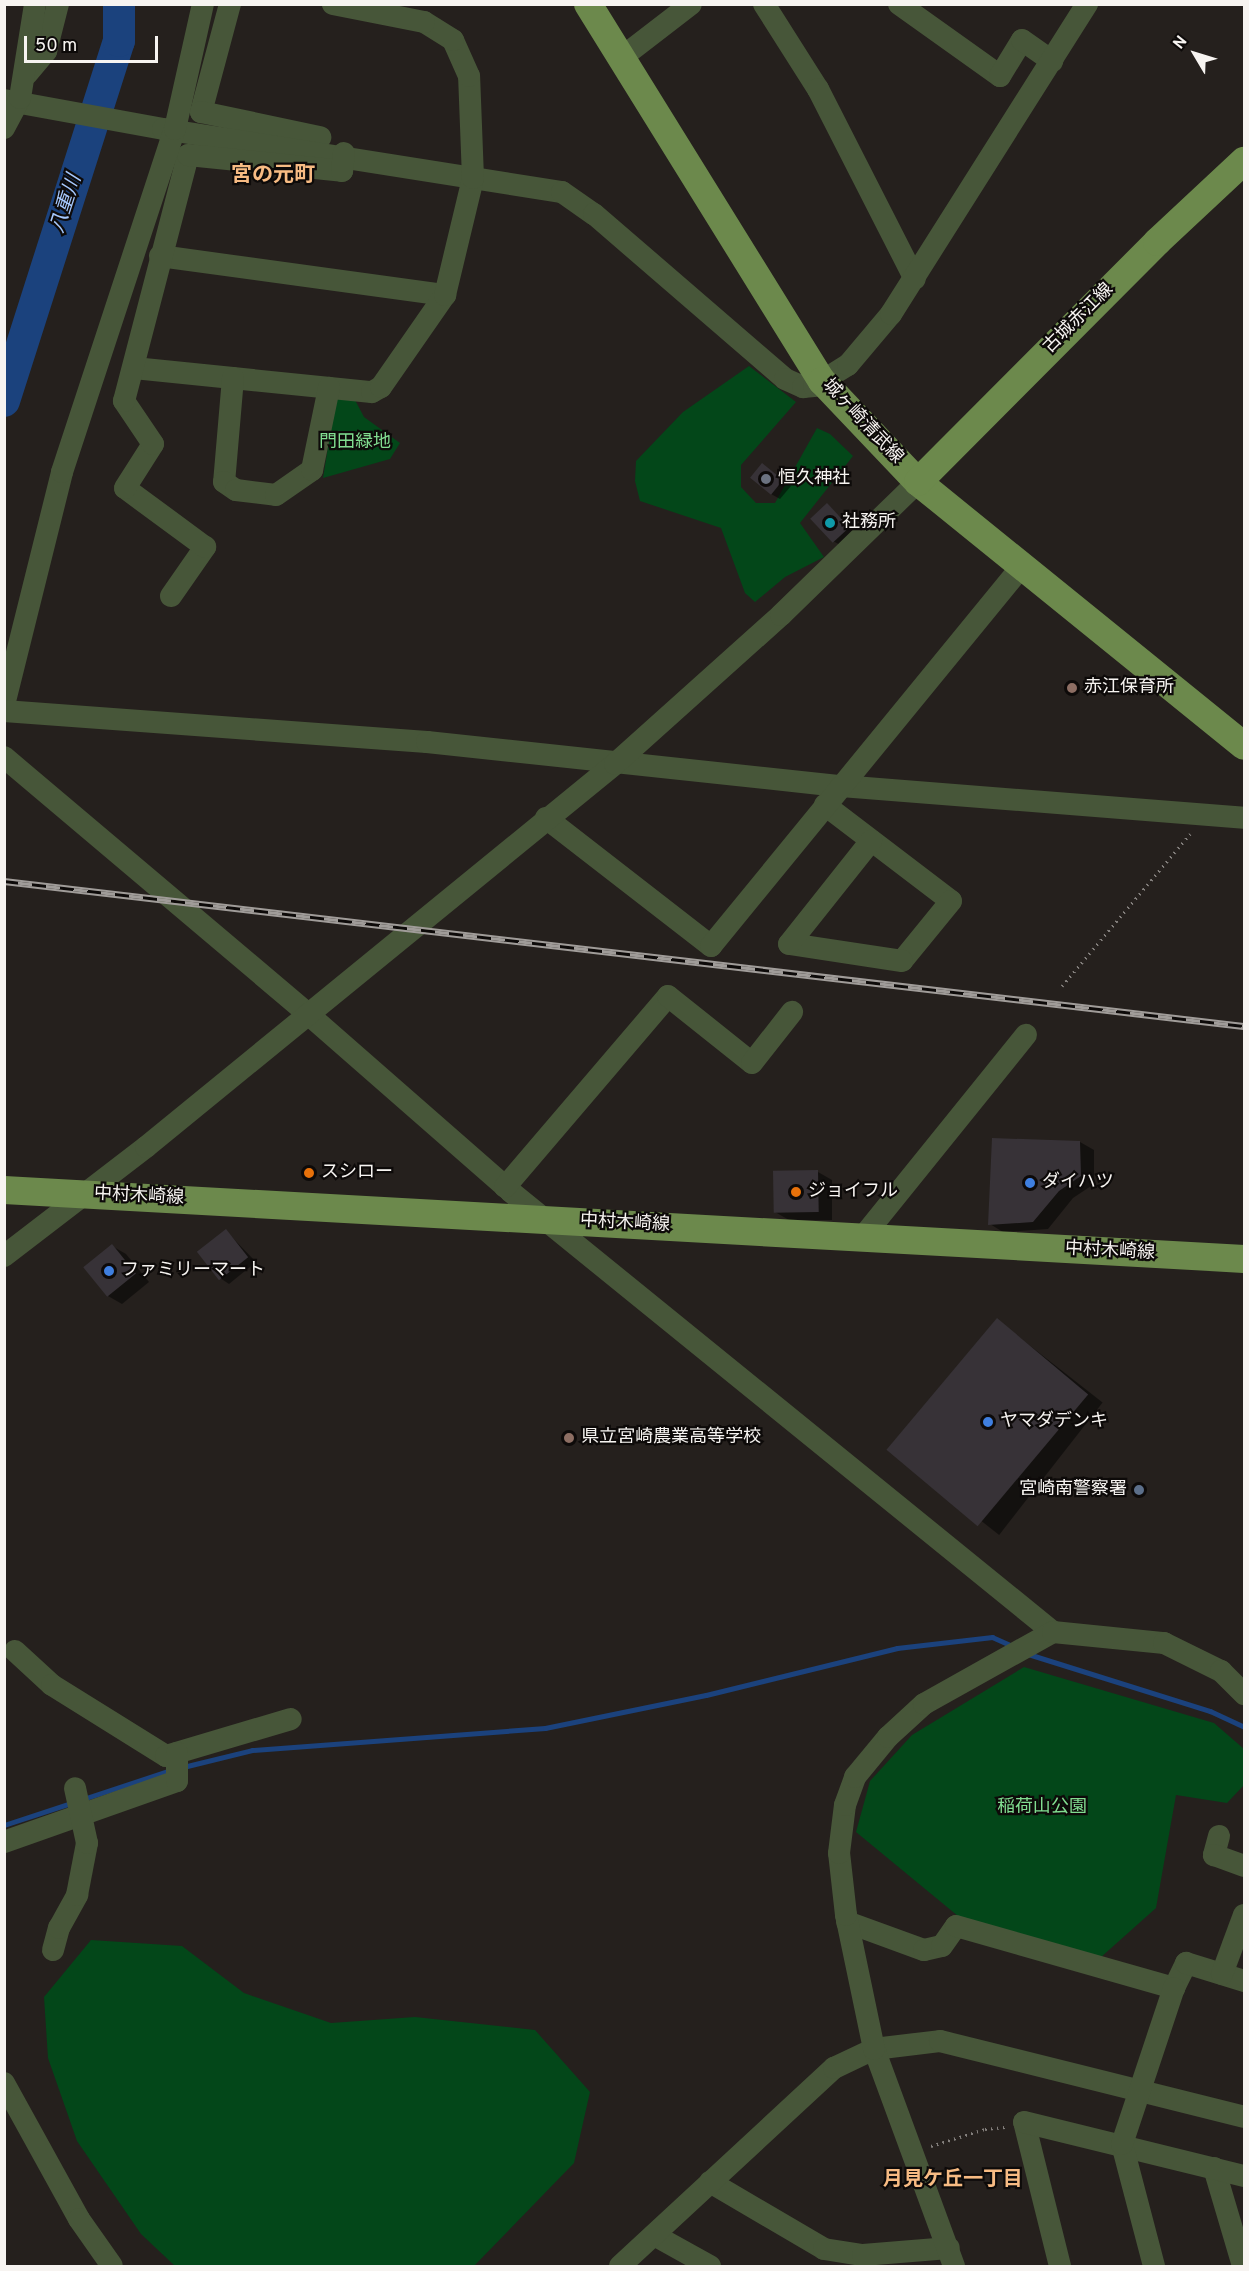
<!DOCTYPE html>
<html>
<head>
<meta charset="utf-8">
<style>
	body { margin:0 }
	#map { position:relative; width:1249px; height:2271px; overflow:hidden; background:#25201d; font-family:Overpass,"Noto Sans JP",sans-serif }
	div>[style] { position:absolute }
	.green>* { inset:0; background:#034719 }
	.shadow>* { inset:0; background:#0007; transform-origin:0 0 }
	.stream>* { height:5px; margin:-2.5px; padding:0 2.5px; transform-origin:2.5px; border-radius:2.5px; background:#1b427d }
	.river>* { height:32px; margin:-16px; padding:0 16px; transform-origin:16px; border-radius:16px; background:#1b427d }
	.building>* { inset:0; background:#373237; transform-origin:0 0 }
	.path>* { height:3px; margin-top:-1.5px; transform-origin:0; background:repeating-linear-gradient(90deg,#837f7c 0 1.5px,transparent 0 6px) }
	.minor>* { height:22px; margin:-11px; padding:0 11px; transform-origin:11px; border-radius:11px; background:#475639 }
	.major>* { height:28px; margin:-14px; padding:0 14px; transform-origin:14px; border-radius:14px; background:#6c894c }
	.rail>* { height:7px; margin-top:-3.5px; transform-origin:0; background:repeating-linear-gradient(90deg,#0d0a09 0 14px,#a09c99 0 28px); box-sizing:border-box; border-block:2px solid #a09c99 }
	.dots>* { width:16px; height:16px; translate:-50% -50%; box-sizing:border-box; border:3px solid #0d0a09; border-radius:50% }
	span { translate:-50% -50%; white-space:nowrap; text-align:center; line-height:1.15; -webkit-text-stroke:4.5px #0d0a09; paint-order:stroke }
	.street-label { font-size:18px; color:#f7f4f1 }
	.park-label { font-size:18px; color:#81dd90 }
	.poi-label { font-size:18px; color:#f7f4f1 }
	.left { translate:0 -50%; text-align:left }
	.right { translate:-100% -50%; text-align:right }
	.water-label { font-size:20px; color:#a6c8fd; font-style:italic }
	.neighbourhood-label { font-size:20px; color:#f7bb83; font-weight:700 }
	.quarter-label { font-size:21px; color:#f7bb83; font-weight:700 }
	.frame { position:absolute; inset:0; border:6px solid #f7f4f1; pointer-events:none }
	.north { position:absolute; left:1165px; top:24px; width:60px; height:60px; -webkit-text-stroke:4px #0d0a09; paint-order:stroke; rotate:308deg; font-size:16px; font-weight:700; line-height:24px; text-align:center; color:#f7f4f1 }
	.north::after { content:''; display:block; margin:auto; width:21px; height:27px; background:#f7f4f1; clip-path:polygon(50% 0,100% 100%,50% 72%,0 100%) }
	.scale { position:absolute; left:24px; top:36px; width:134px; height:27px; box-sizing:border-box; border:3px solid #f7f4f1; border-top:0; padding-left:8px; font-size:18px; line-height:21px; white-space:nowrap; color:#f7f4f1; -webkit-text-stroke:4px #0d0a09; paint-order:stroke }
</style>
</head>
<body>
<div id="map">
	<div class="green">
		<i style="clip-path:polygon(749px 366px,796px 402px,741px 465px,741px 487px,756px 503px,775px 503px,817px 428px,830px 434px,853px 456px,800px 523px,824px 557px,785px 577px,755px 602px,745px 593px,721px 528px,640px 501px,635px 481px,636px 461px,683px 412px)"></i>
		<i style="clip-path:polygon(336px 398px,355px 400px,364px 417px,400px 443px,390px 459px,323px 478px)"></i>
		<i style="clip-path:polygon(1024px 1667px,1214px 1723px,1244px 1749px,1244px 1785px,1227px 1803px,1176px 1795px,1156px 1908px,1100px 1958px,964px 1921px,856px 1832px,870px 1781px,912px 1735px)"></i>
		<i style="clip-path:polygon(91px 1940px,182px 1946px,244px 1993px,331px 2023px,415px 2017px,535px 2030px,590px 2092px,574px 2163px,474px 2266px,175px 2266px,141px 2234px,77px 2141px,48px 2058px,44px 1997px)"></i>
	</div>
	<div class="shadow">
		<i style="clip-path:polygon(763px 465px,791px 486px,780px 499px,771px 494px)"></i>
		<i style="clip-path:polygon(827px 505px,857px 533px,842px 546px,833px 541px)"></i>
		<i style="clip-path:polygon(1080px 1142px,1094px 1150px,1094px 1184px,1073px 1198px,1048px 1229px,1003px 1232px,990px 1224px)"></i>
		<i style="clip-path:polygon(818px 1172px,832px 1180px,832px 1220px,789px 1220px,775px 1212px)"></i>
		<i style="clip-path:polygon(226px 1231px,256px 1262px,229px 1284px,220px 1278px)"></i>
		<i style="clip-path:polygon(112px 1246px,126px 1254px,149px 1282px,122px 1304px,108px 1296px)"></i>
		<i style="left:997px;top:1320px;width:134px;height:168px;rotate:38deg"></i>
	</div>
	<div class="stream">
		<i style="left:1028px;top:1654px;width:191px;rotate:17.4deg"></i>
		<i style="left:1210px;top:1711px;width:38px;rotate:25deg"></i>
		<i style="left:183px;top:1767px;width:71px;rotate:-13.8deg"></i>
		<i style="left:252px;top:1750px;width:294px;rotate:-4.3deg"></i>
		<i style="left:545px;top:1728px;width:164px;rotate:-11.6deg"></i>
		<i style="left:706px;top:1695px;width:197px;rotate:-13.8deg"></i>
		<i style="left:897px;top:1648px;width:96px;rotate:-6.6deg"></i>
		<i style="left:992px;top:1637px;width:24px;rotate:24deg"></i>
		<i style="left:83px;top:1799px;width:93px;rotate:-18.2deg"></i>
		<i style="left:4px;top:1825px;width:71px;rotate:-18.2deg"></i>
	</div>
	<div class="river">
		<i style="left:4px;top:401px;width:378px;rotate:-72.3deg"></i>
		<i style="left:119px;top:41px;width:37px;rotate:-90deg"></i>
	</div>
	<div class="building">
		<i style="left:762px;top:463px;width:27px;height:19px;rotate:39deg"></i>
		<i style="left:827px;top:503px;width:33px;height:23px;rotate:47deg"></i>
		<i style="clip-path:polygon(992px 1138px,1080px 1141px,1081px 1176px,1059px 1191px,1033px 1222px,988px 1225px)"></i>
		<i style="left:818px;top:1170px;width:42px;height:45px;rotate:89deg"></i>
		<i style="left:226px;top:1229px;width:36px;height:37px;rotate:52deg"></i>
		<i style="left:112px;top:1244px;width:38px;height:37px;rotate:51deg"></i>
		<i style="left:997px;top:1318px;width:119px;height:172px;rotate:40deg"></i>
	</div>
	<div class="path">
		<i style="left:1062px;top:986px;width:199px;rotate:-49.9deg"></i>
		<i style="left:931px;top:2146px;width:57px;rotate:-17.5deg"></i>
		<i style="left:985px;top:2129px;width:20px;rotate:-6deg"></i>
	</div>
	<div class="minor">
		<i style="left:230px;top:4px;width:112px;rotate:105deg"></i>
		<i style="left:201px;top:112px;width:122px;rotate:11.9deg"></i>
		<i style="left:764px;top:4px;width:101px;rotate:57.6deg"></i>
		<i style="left:818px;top:89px;width:213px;rotate:63deg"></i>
		<i style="left:899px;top:4px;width:124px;rotate:35.5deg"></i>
		<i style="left:1000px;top:76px;width:42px;rotate:-58.6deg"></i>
		<i style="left:1022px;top:40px;width:37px;rotate:35deg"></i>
		<i style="left:621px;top:58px;width:88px;rotate:-37.6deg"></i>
		<i style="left:27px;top:74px;width:30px;rotate:-50deg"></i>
		<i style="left:46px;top:51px;width:49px;rotate:-75.7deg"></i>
		<i style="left:4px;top:100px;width:162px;rotate:10.3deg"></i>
		<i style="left:163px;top:129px;width:404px;rotate:9deg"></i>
		<i style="left:562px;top:192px;width:39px;rotate:35deg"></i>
		<i style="left:594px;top:214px;width:252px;rotate:40.8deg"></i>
		<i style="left:785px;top:379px;width:20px;rotate:24deg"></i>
		<i style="left:803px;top:387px;width:11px;rotate:-5deg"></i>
		<i style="left:814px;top:386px;width:40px;rotate:-32deg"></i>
		<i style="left:848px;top:365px;width:67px;rotate:-49.9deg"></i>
		<i style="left:891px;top:314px;width:367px;rotate:-57.7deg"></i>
		<i style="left:4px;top:128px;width:34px;rotate:-62deg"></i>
		<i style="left:20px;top:98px;width:95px;rotate:-80.9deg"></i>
		<i style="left:160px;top:256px;width:288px;rotate:7.8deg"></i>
		<i style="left:134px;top:368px;width:239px;rotate:5.8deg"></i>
		<i style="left:372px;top:392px;width:10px;rotate:-29deg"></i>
		<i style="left:381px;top:387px;width:112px;rotate:-55.2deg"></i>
		<i style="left:445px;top:295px;width:120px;rotate:-76.5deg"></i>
		<i style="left:473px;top:178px;width:102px;rotate:-92.2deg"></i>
		<i style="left:469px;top:76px;width:39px;rotate:-114deg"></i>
		<i style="left:453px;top:40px;width:34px;rotate:-148deg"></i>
		<i style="left:424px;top:22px;width:93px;rotate:-168.8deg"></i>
		<i style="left:233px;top:378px;width:104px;rotate:94.9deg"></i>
		<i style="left:224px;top:482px;width:14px;rotate:34deg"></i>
		<i style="left:236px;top:490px;width:40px;rotate:7.1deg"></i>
		<i style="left:276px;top:495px;width:44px;rotate:-34.8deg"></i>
		<i style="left:312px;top:470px;width:84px;rotate:-78.3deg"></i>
		<i style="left:171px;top:596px;width:60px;rotate:-55.2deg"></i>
		<i style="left:205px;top:547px;width:99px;rotate:-143.6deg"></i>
		<i style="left:125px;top:488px;width:52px;rotate:-57.5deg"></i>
		<i style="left:153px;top:444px;width:52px;rotate:-124deg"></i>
		<i style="left:124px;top:401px;width:254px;rotate:-75.4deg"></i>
		<i style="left:188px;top:155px;width:155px;rotate:5.9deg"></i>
		<i style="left:342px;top:171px;width:18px;rotate:-84deg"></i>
		<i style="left:4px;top:705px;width:240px;rotate:-76deg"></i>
		<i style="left:62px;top:472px;width:361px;rotate:-71.8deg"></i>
		<i style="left:175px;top:129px;width:128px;rotate:-77.4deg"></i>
		<i style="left:4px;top:711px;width:424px;rotate:4.2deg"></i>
		<i style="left:427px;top:742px;width:416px;rotate:6.1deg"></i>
		<i style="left:841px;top:786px;width:404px;rotate:4.5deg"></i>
		<i style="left:4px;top:757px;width:398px;rotate:40.2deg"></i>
		<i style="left:308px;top:1014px;width:270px;rotate:41.2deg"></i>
		<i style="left:511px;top:1192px;width:698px;rotate:39.07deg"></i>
		<i style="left:825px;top:805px;width:158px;rotate:37.3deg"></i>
		<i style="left:951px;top:901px;width:77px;rotate:129.2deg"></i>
		<i style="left:902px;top:961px;width:114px;rotate:-171.4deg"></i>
		<i style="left:789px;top:944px;width:132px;rotate:-51.5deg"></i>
		<i style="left:546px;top:818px;width:209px;rotate:37.8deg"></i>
		<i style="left:711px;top:946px;width:491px;rotate:-50.7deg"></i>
		<i style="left:505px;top:1187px;width:251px;rotate:-49.5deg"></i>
		<i style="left:668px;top:996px;width:107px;rotate:38.6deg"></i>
		<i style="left:752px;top:1063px;width:65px;rotate:-51.9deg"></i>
		<i style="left:862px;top:1238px;width:261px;rotate:-51.1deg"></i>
		<i style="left:4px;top:1256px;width:179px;rotate:-37.5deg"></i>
		<i style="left:146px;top:1147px;width:606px;rotate:-39.24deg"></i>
		<i style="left:615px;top:764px;width:223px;rotate:-41.9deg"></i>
		<i style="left:781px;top:615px;width:191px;rotate:-44.2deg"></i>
		<i style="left:15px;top:1651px;width:50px;rotate:42.6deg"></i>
		<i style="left:52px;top:1685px;width:134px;rotate:31.9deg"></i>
		<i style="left:166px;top:1756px;width:130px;rotate:-16.5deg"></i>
		<i style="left:1219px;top:1836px;width:20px;rotate:105deg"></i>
		<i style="left:1214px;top:1855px;width:32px;rotate:20deg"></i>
		<i style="left:4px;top:1842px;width:183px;rotate:-19.4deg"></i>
		<i style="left:177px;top:1781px;width:28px;rotate:-90deg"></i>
		<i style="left:847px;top:1922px;width:82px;rotate:20deg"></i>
		<i style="left:924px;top:1950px;width:18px;rotate:-13deg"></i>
		<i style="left:942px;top:1946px;width:24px;rotate:-55deg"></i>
		<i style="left:956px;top:1926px;width:227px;rotate:15.9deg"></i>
		<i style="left:1174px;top:1988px;width:28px;rotate:-64deg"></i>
		<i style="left:1186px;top:1963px;width:61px;rotate:17.2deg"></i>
		<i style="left:53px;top:1950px;width:23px;rotate:-75deg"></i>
		<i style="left:59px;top:1928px;width:38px;rotate:-61deg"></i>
		<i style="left:77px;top:1895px;width:53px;rotate:-79.1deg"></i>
		<i style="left:87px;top:1843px;width:56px;rotate:-102.3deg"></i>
		<i style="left:1222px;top:1974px;width:63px;rotate:-69.6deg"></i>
		<i style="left:4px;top:2083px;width:155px;rotate:61.1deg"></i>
		<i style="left:79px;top:2219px;width:57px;rotate:54.9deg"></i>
		<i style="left:1214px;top:2168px;width:102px;rotate:73.5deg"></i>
		<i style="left:710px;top:2182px;width:132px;rotate:30.4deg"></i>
		<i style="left:824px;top:2249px;width:39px;rotate:9deg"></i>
		<i style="left:863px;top:2255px;width:86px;rotate:-4.7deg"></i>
		<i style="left:654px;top:2235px;width:64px;rotate:29deg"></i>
		<i style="left:620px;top:2266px;width:292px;rotate:-42.8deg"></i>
		<i style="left:834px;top:2068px;width:44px;rotate:-25.4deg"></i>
		<i style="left:874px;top:2049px;width:66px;rotate:-6.9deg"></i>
		<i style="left:940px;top:2041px;width:313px;rotate:14deg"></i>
		<i style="left:954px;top:2266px;width:231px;rotate:-110.2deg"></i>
		<i style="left:874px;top:2049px;width:137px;rotate:-101.8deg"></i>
		<i style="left:846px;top:1915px;width:62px;rotate:-96.4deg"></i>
		<i style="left:839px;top:1853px;width:48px;rotate:-82.9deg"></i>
		<i style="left:845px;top:1805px;width:30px;rotate:-70deg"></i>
		<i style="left:855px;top:1777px;width:52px;rotate:-50.5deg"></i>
		<i style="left:888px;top:1737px;width:49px;rotate:-42.5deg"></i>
		<i style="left:924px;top:1704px;width:148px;rotate:-29.2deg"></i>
		<i style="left:1053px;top:1632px;width:112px;rotate:5.7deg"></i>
		<i style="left:1164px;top:1643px;width:64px;rotate:26.2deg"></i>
		<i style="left:1221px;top:1671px;width:33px;rotate:45deg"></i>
		<i style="left:1060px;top:2266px;width:148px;rotate:-104deg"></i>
		<i style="left:1024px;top:2122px;width:227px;rotate:13.8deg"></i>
		<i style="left:1154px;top:2266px;width:126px;rotate:-104.7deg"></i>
		<i style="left:1122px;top:2144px;width:164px;rotate:-71.6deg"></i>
	</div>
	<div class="major">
		<i style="left:588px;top:4px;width:444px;rotate:58.2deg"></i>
		<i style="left:822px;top:381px;width:139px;rotate:46.5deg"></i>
		<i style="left:918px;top:482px;width:419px;rotate:39deg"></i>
		<i style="left:918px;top:482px;width:339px;rotate:-45.1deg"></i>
		<i style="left:1157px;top:242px;width:119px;rotate:-43deg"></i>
		<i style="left:4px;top:1190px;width:1242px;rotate:3.18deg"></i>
	</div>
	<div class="rail">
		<i style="left:4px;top:881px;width:1248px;rotate:6.67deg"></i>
	</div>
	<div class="dots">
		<i style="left:766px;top:479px;background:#6b7280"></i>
		<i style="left:830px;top:523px;background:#0f9aa8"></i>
		<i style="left:1072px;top:688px;background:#8d6e63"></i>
		<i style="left:309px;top:1173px;background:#e8710a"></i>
		<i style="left:1030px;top:1183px;background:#3f7fe0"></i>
		<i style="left:796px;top:1192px;background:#e8710a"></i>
		<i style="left:109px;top:1271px;background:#3f7fe0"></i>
		<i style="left:988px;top:1422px;background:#3f7fe0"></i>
		<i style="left:569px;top:1438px;background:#8d6e63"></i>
		<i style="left:1139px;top:1490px;background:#5c6f8a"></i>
	</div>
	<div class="street-label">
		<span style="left:1079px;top:319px;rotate:-45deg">古城赤江線</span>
		<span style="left:862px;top:422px;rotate:47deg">城ヶ崎清武線</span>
		<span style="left:139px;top:1197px;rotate:3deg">中村木崎線</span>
		<span style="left:625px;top:1224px;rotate:3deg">中村木崎線</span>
		<span style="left:1110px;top:1252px;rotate:3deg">中村木崎線</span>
	</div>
	<div class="park-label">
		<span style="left:355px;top:443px">門田緑地</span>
		<span style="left:1042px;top:1808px">稲荷山公園</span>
	</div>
	<div class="poi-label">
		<span class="left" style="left:778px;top:479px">恒久神社</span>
		<span class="left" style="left:842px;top:523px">社務所</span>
		<span class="left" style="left:1084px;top:688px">赤江保育所</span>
		<span class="left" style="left:321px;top:1173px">スシロー</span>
		<span class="left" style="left:1042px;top:1183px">ダイハツ</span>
		<span class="left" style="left:808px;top:1192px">ジョイフル</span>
		<span class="left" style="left:121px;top:1271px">ファミリーマート</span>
		<span class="left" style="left:1000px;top:1422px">ヤマダデンキ</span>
		<span class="left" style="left:581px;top:1438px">県立宮崎農業高等学校</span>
		<span class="right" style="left:1127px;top:1490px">宮崎南警察署</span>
	</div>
	<div class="water-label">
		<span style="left:67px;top:204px;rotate:-72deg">八重川</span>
	</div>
	<div class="neighbourhood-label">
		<span style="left:953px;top:2180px">月見ケ丘一丁目</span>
	</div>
	<div class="quarter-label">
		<span style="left:273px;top:176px">宮の元町</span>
	</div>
	<div class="frame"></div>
	<div class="north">N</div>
	<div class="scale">50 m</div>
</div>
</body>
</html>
